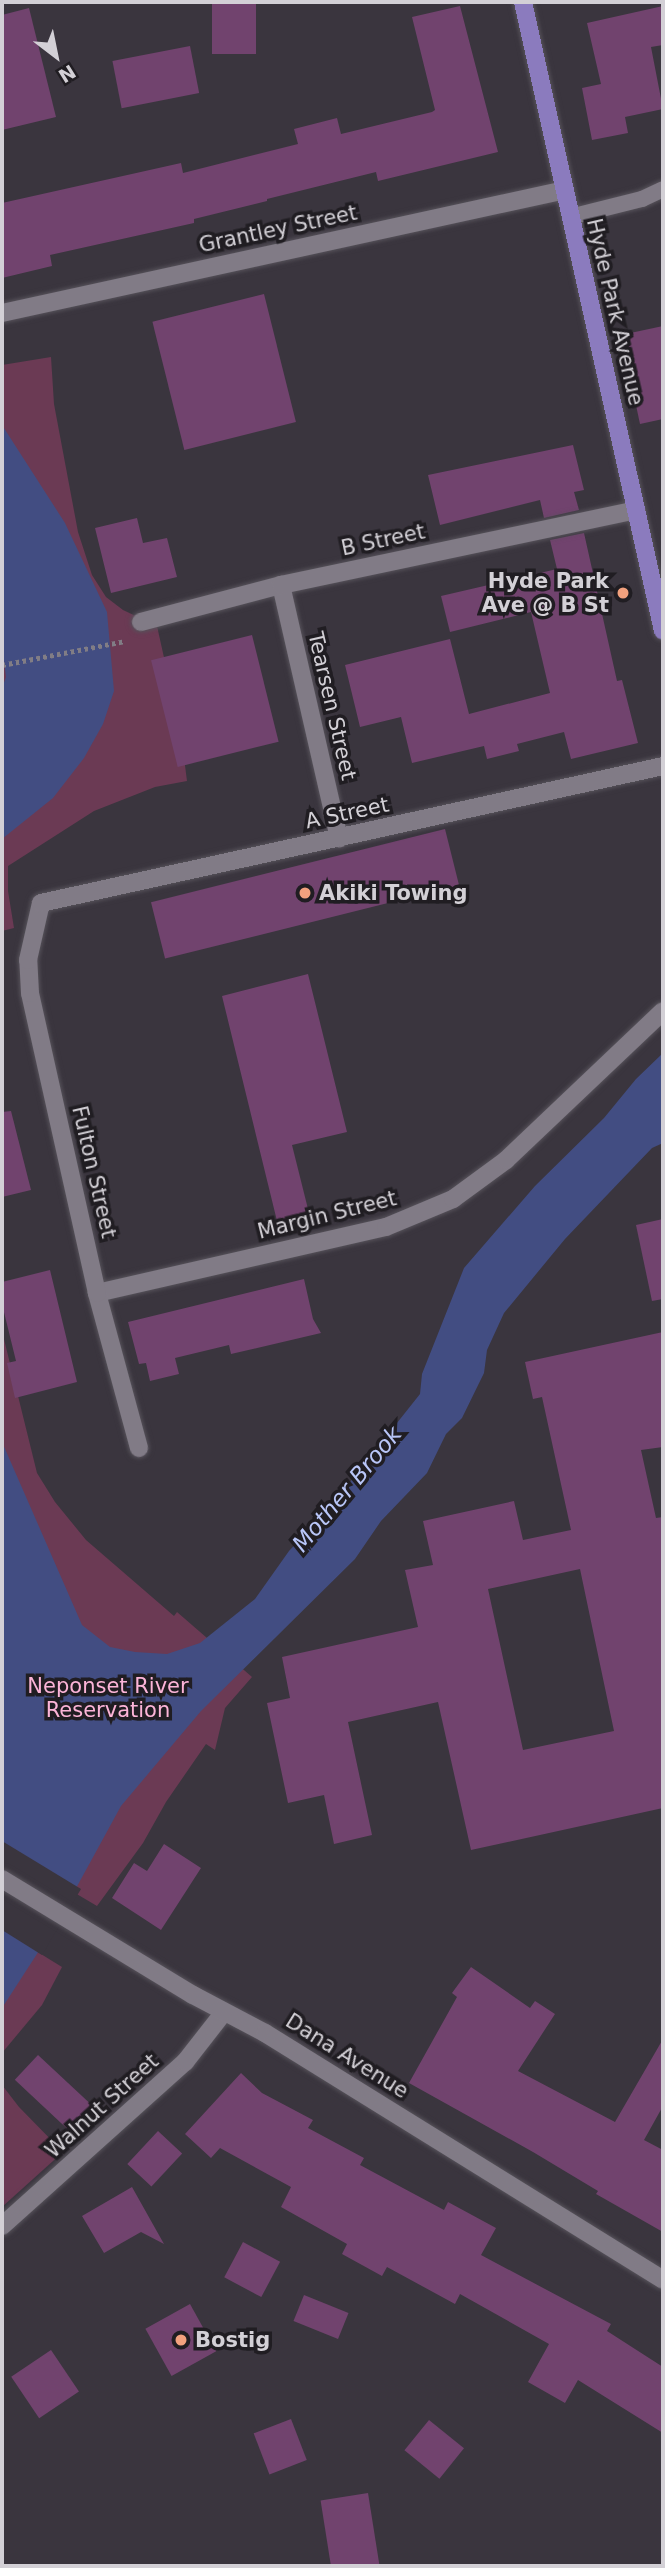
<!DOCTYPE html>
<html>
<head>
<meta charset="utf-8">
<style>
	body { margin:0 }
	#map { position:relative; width:665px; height:2568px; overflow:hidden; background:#3a353e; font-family:"DejaVu Sans",sans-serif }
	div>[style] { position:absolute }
	.green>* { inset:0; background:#6b3a54 }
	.water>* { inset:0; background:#424d82 }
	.pier>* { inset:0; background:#3a353e }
	.building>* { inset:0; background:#71436e; transform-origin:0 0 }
	.path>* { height:4.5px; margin-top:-2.25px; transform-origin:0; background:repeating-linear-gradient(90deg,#817d85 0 3.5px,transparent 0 7px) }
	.roads { filter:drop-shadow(0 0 2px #56525a) drop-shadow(0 0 2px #56525a) }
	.lane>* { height:16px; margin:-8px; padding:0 8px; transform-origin:8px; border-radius:8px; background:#817b86 }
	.street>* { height:18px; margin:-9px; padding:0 9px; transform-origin:9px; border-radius:9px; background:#817b86 }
	.secondary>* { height:18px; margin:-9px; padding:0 9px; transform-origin:9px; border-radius:9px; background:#817b86 }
	.primary>* { height:18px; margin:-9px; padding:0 9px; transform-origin:9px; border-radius:9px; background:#8b7bbe }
	.dots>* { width:19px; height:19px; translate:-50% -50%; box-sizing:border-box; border:4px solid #201d22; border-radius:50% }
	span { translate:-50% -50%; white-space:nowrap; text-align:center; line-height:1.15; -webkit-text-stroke:7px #201d22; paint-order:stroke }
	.street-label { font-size:21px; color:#d3d0d6 }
	.poi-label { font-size:21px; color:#d3d0d6; font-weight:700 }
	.right { translate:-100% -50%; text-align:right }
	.left { translate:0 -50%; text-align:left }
	.park-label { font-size:21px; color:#fcb4d8 }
	.water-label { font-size:23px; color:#b9c6f8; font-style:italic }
	.frame { position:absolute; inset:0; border:4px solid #d3d0d6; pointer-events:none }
	.north { position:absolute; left:21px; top:21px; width:70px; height:70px; -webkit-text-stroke:5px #201d22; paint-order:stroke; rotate:148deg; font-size:19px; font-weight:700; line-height:28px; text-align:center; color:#d3d0d6 }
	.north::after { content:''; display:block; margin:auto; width:24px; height:32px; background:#d3d0d6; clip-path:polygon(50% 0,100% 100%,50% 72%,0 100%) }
</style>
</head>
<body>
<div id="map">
	<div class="green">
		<i style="clip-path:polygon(51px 357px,54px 404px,78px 532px,92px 575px,106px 597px,123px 610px,157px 626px,181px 734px,187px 781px,155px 787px,94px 811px,8px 866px,8px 891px,14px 928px,2px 931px,2px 365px)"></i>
		<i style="clip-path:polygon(2px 1331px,37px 1473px,55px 1502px,86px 1540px,174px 1616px,177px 1612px,252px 1677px,225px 1708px,215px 1750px,206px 1744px,166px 1802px,143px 1843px,97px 1906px,2px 1850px)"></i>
		<i style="clip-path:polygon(2px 1930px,62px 1967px,42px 2005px,2px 2053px)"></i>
		<i style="clip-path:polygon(2px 2085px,19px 2107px,63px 2152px,2px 2207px)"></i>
	</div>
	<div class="water">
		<i style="clip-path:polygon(2px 425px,65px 523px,107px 612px,114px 691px,103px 724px,84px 758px,53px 798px,2px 839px,2px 688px,6px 677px,2px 645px)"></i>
		<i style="clip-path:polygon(663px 1053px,663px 1143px,652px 1148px,565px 1239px,504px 1313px,487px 1350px,484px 1373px,462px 1418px,446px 1434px,427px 1473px,381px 1521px,355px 1559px,201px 1711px,121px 1806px,57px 1923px,2px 2008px,2px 1442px,82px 1625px,110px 1647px,135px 1652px,167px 1654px,200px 1643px,255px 1599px,289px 1551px,331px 1506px,420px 1394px,422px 1374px,464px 1268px,535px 1186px,604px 1118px,636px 1079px)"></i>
	</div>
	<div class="pier">
		<i style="clip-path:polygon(2px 1841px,81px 1889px,42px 1955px,2px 1930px)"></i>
	</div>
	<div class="building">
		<i style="left:212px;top:2px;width:44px;height:52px"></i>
		<i style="clip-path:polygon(460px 6px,498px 152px,378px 181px,376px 172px,267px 199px,267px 201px,194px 219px,194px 223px,50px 255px,52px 266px,2px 278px,2px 203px,181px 163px,183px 173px,298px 144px,294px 129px,337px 118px,341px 134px,432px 112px,435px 110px,412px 17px)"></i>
		<i style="clip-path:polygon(663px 6px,663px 45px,651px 47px,663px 109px,625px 117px,628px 133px,592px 140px,582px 88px,601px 84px,587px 23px)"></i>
		<i style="clip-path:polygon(29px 8px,56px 117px,2px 130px,2px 15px)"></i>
		<i style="left:190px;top:46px;width:48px;height:79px;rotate:79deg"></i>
		<i style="left:264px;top:294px;width:132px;height:115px;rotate:76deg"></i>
		<i style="clip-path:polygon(663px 326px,663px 419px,640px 424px,621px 335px)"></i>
		<i style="clip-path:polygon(573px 445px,584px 490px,574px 492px,579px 510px,544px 518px,540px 500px,440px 525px,428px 475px)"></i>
		<i style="clip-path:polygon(137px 518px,143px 543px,167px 538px,177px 577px,111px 593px,95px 528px)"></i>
		<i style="clip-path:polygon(584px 533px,617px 681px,622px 680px,638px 743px,571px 759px,564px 732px,517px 744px,519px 751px,487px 759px,484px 746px,412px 763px,401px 717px,360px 727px,345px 665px,450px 639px,469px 714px,550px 693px,531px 612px,450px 632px,441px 596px,557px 569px,550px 540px)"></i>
		<i style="left:252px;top:635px;width:110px;height:104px;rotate:76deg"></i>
		<i style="left:445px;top:829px;width:58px;height:303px;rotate:76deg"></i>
		<i style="clip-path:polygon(308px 974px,347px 1132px,292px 1145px,309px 1213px,277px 1221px,222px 996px)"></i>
		<i style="clip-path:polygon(11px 1111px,31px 1190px,2px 1197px,2px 1112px)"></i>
		<i style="clip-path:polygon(663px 1219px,663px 1299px,652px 1301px,636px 1225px)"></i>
		<i style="clip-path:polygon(50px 1270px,77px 1382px,15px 1398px,7px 1363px,16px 1361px,2px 1304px,2px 1282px)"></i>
		<i style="clip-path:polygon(304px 1279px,313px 1319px,321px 1333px,231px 1354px,229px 1345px,175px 1358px,179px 1374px,150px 1381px,146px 1363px,139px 1364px,128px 1322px)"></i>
		<i style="clip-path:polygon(evenodd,663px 1332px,663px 1447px,641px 1450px,656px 1518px,663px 1517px,663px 1808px,471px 1850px,438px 1702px,348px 1722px,372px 1835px,334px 1844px,324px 1795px,288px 1803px,267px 1703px,290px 1698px,282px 1657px,418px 1627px,405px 1570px,433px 1565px,423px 1521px,514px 1501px,523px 1540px,571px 1530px,542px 1397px,533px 1399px,525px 1362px,663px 1332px,580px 1569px,614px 1731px,523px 1750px,488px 1589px,580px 1569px)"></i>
		<i style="clip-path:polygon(164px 1844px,201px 1868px,161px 1930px,112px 1898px,134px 1863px,147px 1871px)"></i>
		<i style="clip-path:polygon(471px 1967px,530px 2008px,535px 2001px,555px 2014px,518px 2071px,615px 2122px,663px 2039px,663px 2106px,644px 2140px,663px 2150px,663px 2232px,596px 2194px,598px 2191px,533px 2152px,409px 2083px,457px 1997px,452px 1993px)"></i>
		<i style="left:38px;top:2055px;width:73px;height:34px;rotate:43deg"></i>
		<i style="clip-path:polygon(241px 2073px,262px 2093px,313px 2120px,308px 2128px,364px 2158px,360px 2165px,444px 2210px,448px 2202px,496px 2228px,481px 2255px,611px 2324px,607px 2331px,663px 2367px,663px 2433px,578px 2380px,565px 2403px,528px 2382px,549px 2344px,460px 2294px,455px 2304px,387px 2267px,382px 2276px,342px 2254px,347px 2244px,281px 2207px,291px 2187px,220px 2148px,211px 2158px,185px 2134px)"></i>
		<i style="left:158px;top:2131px;width:33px;height:45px;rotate:43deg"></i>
		<i style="clip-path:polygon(132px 2187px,164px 2244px,141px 2232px,104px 2253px,82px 2216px)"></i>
		<i style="left:243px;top:2242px;width:42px;height:40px;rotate:28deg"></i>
		<i style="left:304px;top:2295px;width:48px;height:28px;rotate:22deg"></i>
		<i style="left:190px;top:2304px;width:54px;height:51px;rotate:61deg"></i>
		<i style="left:51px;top:2350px;width:50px;height:48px;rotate:56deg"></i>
		<i style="left:291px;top:2419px;width:44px;height:40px;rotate:69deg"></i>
		<i style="left:429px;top:2420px;width:45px;height:39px;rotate:39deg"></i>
		<i style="left:368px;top:2493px;width:74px;height:48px;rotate:81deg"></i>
	</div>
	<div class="path">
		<i style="left:2px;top:665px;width:125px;rotate:-11deg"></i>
	</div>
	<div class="roads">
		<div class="lane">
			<i style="left:570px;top:217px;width:74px;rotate:-14deg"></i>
			<i style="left:642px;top:199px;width:23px;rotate:-25deg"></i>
		</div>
		<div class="street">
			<i style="left:2px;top:313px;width:576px;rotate:-12.32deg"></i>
			<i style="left:281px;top:585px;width:260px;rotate:77.1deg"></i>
			<i style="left:141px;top:622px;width:145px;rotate:-14.8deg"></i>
			<i style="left:281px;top:585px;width:363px;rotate:-11.9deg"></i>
			<i style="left:97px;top:1293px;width:296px;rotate:-12.9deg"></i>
			<i style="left:386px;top:1227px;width:73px;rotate:-22.7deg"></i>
			<i style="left:453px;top:1199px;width:66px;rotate:-36.3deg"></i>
			<i style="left:506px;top:1160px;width:216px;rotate:-43.5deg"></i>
			<i style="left:139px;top:1448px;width:161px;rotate:-105.2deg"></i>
			<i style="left:97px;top:1293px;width:307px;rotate:-102.6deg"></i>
			<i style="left:30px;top:993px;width:33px;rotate:-93deg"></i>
			<i style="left:28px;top:960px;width:58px;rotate:-77.2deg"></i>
			<i style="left:41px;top:903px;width:637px;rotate:-12.42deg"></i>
			<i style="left:2px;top:2226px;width:246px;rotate:-41.9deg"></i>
			<i style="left:185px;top:2062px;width:63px;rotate:-52deg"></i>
		</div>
		<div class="secondary">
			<i style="left:2px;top:1879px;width:223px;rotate:31.3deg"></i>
			<i style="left:193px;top:1995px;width:81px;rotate:27.8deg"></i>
			<i style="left:265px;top:2033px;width:468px;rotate:31.8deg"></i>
		</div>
		<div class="primary">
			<i style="left:523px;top:2px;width:644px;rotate:77.45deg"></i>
		</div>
	</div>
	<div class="dots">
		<i style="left:623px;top:593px;background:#f2a17e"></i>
		<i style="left:305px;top:893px;background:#f2a17e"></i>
		<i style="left:181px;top:2340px;background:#f2a17e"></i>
	</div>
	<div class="street-label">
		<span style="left:278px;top:229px;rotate:-12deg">Grantley Street</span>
		<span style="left:615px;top:312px;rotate:77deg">Hyde Park Avenue</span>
		<span style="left:383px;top:540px;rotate:-12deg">B Street</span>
		<span style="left:332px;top:706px;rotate:77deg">Tearsen Street</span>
		<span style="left:347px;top:813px;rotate:-12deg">A Street</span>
		<span style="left:94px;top:1172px;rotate:77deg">Fulton Street</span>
		<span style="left:327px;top:1215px;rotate:-14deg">Margin Street</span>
		<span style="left:347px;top:2056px;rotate:32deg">Dana Avenue</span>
		<span style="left:102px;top:2106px;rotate:-42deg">Walnut Street</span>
	</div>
	<div class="poi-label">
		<span class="right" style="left:609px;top:593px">Hyde Park<br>Ave @ B St</span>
		<span class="left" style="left:319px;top:893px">Akiki Towing</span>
		<span class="left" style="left:195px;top:2340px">Bostig</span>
	</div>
	<div class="park-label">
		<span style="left:108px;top:1698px">Neponset River<br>Reservation</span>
	</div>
	<div class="water-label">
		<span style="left:347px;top:1489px;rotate:-50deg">Mother Brook</span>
	</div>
	<div class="frame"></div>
	<div class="north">N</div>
</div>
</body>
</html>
